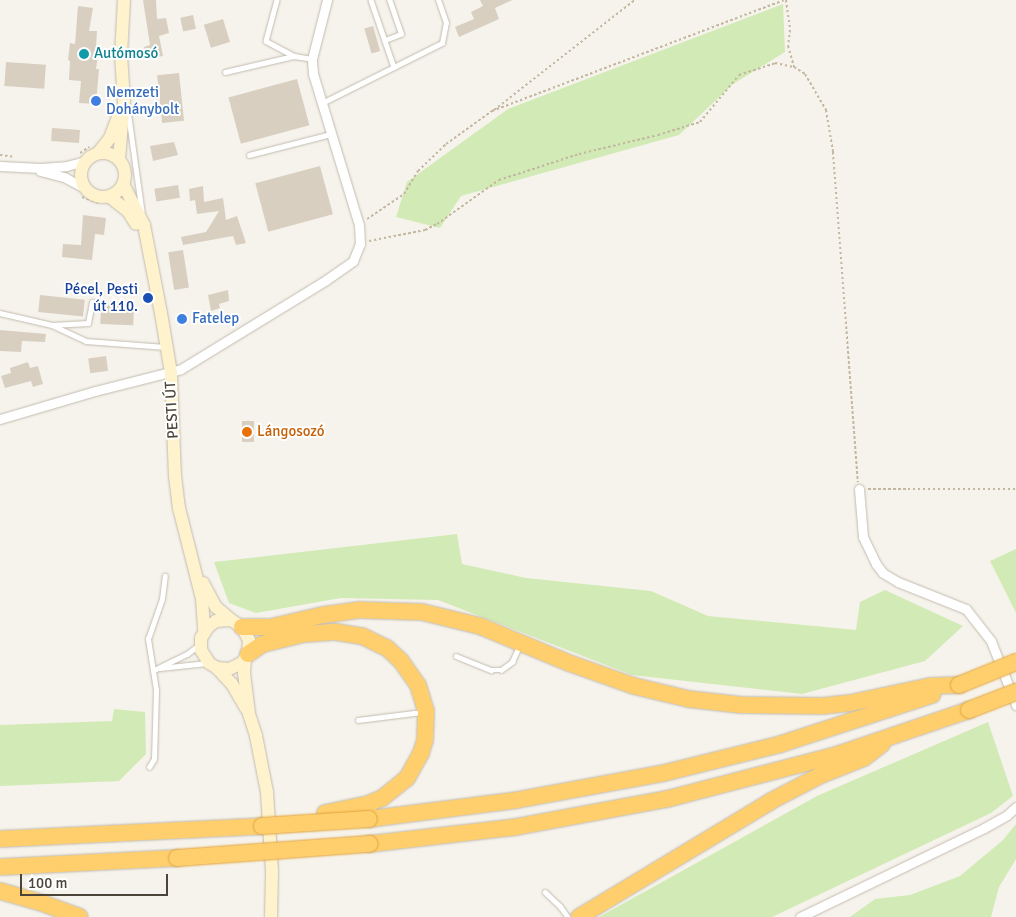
<!DOCTYPE html>
<html>
<head>
<meta charset="utf-8">
<style>
	body { margin:0 }
	#map { position:relative; width:1016px; height:917px; overflow:hidden; background:#f6f3ec; font-family:Signika,sans-serif }
	div>[style] { position:absolute }
	.green>* { inset:0; background:#d2eab5 }
	.building>* { inset:0; background:#d8cfc1; transform-origin:0 0 }
	.path>* { height:2px; margin-top:-1px; transform-origin:0; background:repeating-linear-gradient(90deg,#c4b79f 0 2.5px,transparent 0 5px) }
	.roads { filter:drop-shadow(0 0 1px #c2bbae) drop-shadow(0 0 1px #c2bbae) }
	.lane>* { height:4.5px; margin:-2.25px; padding:0 2.25px; transform-origin:2.25px; border-radius:2.25px; background:#fff }
	.street>* { height:9px; margin:-4.5px; padding:0 4.5px; transform-origin:4.5px; border-radius:4.5px; background:#fff }
	.secondary>* { height:12px; margin:-6px; padding:0 6px; transform-origin:6px; border-radius:6px; background:#fff3cd }
	.secondary>.ring { margin:-6px; padding:0; box-sizing:content-box; background:none; border:12px solid #fff3cd; border-radius:50% }
	.highway>* { height:16px; margin:-8px; padding:0 8px; transform-origin:8px; border-radius:8px; background:#ffcf6e }
	.bridges { filter:drop-shadow(0 0 1px #e0a43c) drop-shadow(0 0 1px #e0a43c) }
	.highway-bridge>* { height:16px; margin:-8px; padding:0 8px; transform-origin:8px; border-radius:8px; background:#ffcf6e }
	.dots>* { width:14px; height:14px; translate:-50% -50%; box-sizing:border-box; border:2px solid #fff; border-radius:50% }
	span { translate:-50% -50%; white-space:nowrap; text-align:center; line-height:1.15; -webkit-text-stroke:4px #fff; paint-order:stroke }
	.culture-label { font-size:15px; color:#0d838f }
	.left { translate:0 -50%; text-align:left }
	.shop-label { font-size:15px; color:#366cbe }
	.transit-label { font-size:15px; color:#164399 }
	.right { translate:-100% -50%; text-align:right }
	.street-label { font-size:15px; color:#4b4439 }
	.food-label { font-size:15px; color:#c56008 }
	.scale { position:absolute; left:20px; top:874px; width:148px; height:22px; box-sizing:border-box; border:2px solid #4b4439; border-top:0; padding-left:6px; font-size:15px; line-height:18px; white-space:nowrap; color:#4b4439; -webkit-text-stroke:4px #fff; paint-order:stroke }
</style>
</head>
<body>
<div id="map">
	<div class="green">
		<i style="clip-path:polygon(783px 4px,785px 52px,733px 84px,679px 135px,461px 196px,440px 228px,396px 217px,407px 182px,508px 109px)"></i>
		<i style="clip-path:polygon(457px 534px,462px 564px,526px 578px,651px 591px,708px 616px,856px 630px,860px 602px,885px 590px,963px 626px,925px 661px,802px 694px,632px 675px,438px 600px,341px 598px,256px 613px,229px 603px,214px 562px)"></i>
		<i style="clip-path:polygon(1016px 549px,1016px 613px,990px 561px)"></i>
		<i style="clip-path:polygon(114px 709px,145px 712px,146px 754px,119px 781px,0 786px,0 725px,112px 721px)"></i>
		<i style="clip-path:polygon(988px 722px,1013px 796px,991px 813px,772px 917px,599px 917px,817px 796px)"></i>
		<i style="clip-path:polygon(1016px 824px,1016px 859px,999px 887px,991px 917px,850px 917px,875px 899px,910px 895px,960px 876px,1003px 840px)"></i>
	</div>
	<div class="building">
		<i style="clip-path:polygon(143px 0,156px 0,157px 19px,166px 18px,169px 33px,159px 36px,163px 56px,147px 59px,144px 47px,150px 45px)"></i>
		<i style="clip-path:polygon(480px 0,512px 0,495px 8px,499px 19px,459px 37px,455px 27px,474px 19px,471px 12px,483px 6px)"></i>
		<i style="clip-path:polygon(78px 6px,93px 8px,89px 31px,97px 31px,96px 47px,99px 48px,96px 69px,99px 69px,96px 104px,79px 103px,81px 81px,69px 80px,70px 61px,68px 60px,70px 43px,75px 44px)"></i>
		<i style="left:193px;top:15px;width:14px;height:13px;rotate:78deg"></i>
		<i style="left:223px;top:19px;width:24px;height:20px;rotate:73deg"></i>
		<i style="left:373px;top:26px;width:26px;height:9px;rotate:74deg"></i>
		<i style="left:6px;top:62px;width:40px;height:24px;rotate:4deg"></i>
		<i style="left:179px;top:73px;width:48px;height:22px;rotate:84deg"></i>
		<i style="left:297px;top:79px;width:48px;height:71px;rotate:75deg"></i>
		<i style="left:52px;top:128px;width:28px;height:13px;rotate:4deg"></i>
		<i style="clip-path:polygon(174px 142px,178px 155px,153px 161px,150px 146px)"></i>
		<i style="left:320px;top:166px;width:50px;height:67px;rotate:75deg"></i>
		<i style="left:178px;top:185px;width:13px;height:24px;rotate:81deg"></i>
		<i style="clip-path:polygon(203px 186px,204px 202px,223px 198px,226px 220px,237px 216px,246px 243px,236px 245px,233px 236px,183px 245px,181px 237px,206px 232px,219px 211px,197px 214px,195px 200px,190px 201px,189px 189px)"></i>
		<i style="clip-path:polygon(83px 215px,106px 218px,104px 235px,95px 234px,92px 260px,62px 257px,63px 244px,81px 245px)"></i>
		<i style="left:183px;top:250px;width:38px;height:15px;rotate:81deg"></i>
		<i style="clip-path:polygon(228px 290px,229px 301px,219px 304px,220px 308px,211px 311px,208px 295px)"></i>
		<i style="left:40px;top:295px;width:45px;height:17px;rotate:6deg"></i>
		<i style="left:101px;top:304px;width:33px;height:20px;rotate:2deg"></i>
		<i style="clip-path:polygon(0 330px,46px 334px,45px 342px,22px 341px,21px 352px,0 351px)"></i>
		<i style="left:106px;top:356px;width:15px;height:18px;rotate:82deg"></i>
		<i style="clip-path:polygon(28px 362px,30px 368px,38px 366px,43px 384px,33px 387px,31px 381px,5px 388px,1px 376px,11px 373px,10px 368px)"></i>
		<i style="left:242px;top:421px;width:12px;height:21px"></i>
	</div>
	<div class="path">
		<i style="left:786px;top:0;width:30px;rotate:82deg"></i>
		<i style="left:790px;top:30px;width:16px;rotate:97deg"></i>
		<i style="left:788px;top:46px;width:22px;rotate:74deg"></i>
		<i style="left:794px;top:67px;width:13px;rotate:32deg"></i>
		<i style="left:805px;top:74px;width:42px;rotate:59.7deg"></i>
		<i style="left:826px;top:110px;width:43px;rotate:80.5deg"></i>
		<i style="left:833px;top:152px;width:331px;rotate:85.7deg"></i>
		<i style="left:494px;top:110px;width:179px;rotate:-38deg"></i>
		<i style="left:80px;top:153px;width:11px;rotate:-34deg"></i>
		<i style="left:0;top:155px;width:15px;rotate:8deg"></i>
		<i style="left:82px;top:197px;width:20px;rotate:20deg"></i>
		<i style="left:367px;top:219px;width:45px;rotate:-34deg"></i>
		<i style="left:404px;top:194px;width:27px;rotate:-59deg"></i>
		<i style="left:418px;top:171px;width:39px;rotate:-44deg"></i>
		<i style="left:446px;top:144px;width:57px;rotate:-35.7deg"></i>
		<i style="left:492px;top:111px;width:312px;rotate:-20.8deg"></i>
		<i style="left:369px;top:241px;width:57px;rotate:-11.1deg"></i>
		<i style="left:425px;top:230px;width:13px;rotate:-27deg"></i>
		<i style="left:437px;top:224px;width:76px;rotate:-35.4deg"></i>
		<i style="left:499px;top:180px;width:84px;rotate:-18deg"></i>
		<i style="left:579px;top:154px;width:81px;rotate:-13.5deg"></i>
		<i style="left:658px;top:135px;width:44px;rotate:-17.2deg"></i>
		<i style="left:700px;top:122px;width:61px;rotate:-50.3deg"></i>
		<i style="left:739px;top:75px;width:38px;rotate:-18deg"></i>
		<i style="left:775px;top:63px;width:19px;rotate:12deg"></i>
		<i style="left:868px;top:489px;width:148px"></i>
	</div>
	<div class="roads">
		<div class="lane">
			<i style="left:277px;top:0;width:42px;rotate:105deg"></i>
			<i style="left:266px;top:41px;width:32px;rotate:28deg"></i>
			<i style="left:294px;top:56px;width:18px;rotate:9deg"></i>
			<i style="left:371px;top:0;width:71px;rotate:71.1deg"></i>
			<i style="left:385px;top:40px;width:17px;rotate:-21deg"></i>
			<i style="left:401px;top:34px;width:36px;rotate:-109deg"></i>
			<i style="left:225px;top:72px;width:71px;rotate:-13.1deg"></i>
			<i style="left:322px;top:103px;width:134px;rotate:-26.6deg"></i>
			<i style="left:442px;top:43px;width:20px;rotate:-79deg"></i>
			<i style="left:446px;top:23px;width:24px;rotate:-109deg"></i>
			<i style="left:128px;top:110px;width:102px;rotate:82.1deg"></i>
			<i style="left:249px;top:155px;width:85px;rotate:-14.4deg"></i>
			<i style="left:0;top:313px;width:53px;rotate:13deg"></i>
			<i style="left:52px;top:325px;width:36px;rotate:-3deg"></i>
			<i style="left:88px;top:323px;width:21px;rotate:-79deg"></i>
			<i style="left:52px;top:325px;width:38px;rotate:25deg"></i>
			<i style="left:86px;top:341px;width:79px;rotate:4.3deg"></i>
			<i style="left:456px;top:656px;width:38px;rotate:22deg"></i>
			<i style="left:491px;top:670px;width:10px"></i>
			<i style="left:501px;top:670px;width:14px;rotate:-36deg"></i>
			<i style="left:512px;top:662px;width:17px;rotate:-66deg"></i>
			<i style="left:160px;top:668px;width:47px;rotate:-6.1deg"></i>
			<i style="left:154px;top:670px;width:37px;rotate:-26deg"></i>
			<i style="left:187px;top:654px;width:15px;rotate:-37deg"></i>
			<i style="left:358px;top:720px;width:64px;rotate:-7.1deg"></i>
			<i style="left:149px;top:767px;width:9px;rotate:-58deg"></i>
			<i style="left:154px;top:759px;width:69px;rotate:-88.3deg"></i>
			<i style="left:156px;top:690px;width:52px;rotate:-98.9deg"></i>
			<i style="left:148px;top:639px;width:42px;rotate:-70.7deg"></i>
			<i style="left:162px;top:599px;width:23px;rotate:-83deg"></i>
			<i style="left:545px;top:892px;width:21px;rotate:43deg"></i>
			<i style="left:560px;top:906px;width:14px;rotate:54deg"></i>
		</div>
		<div class="street">
			<i style="left:0;top:166px;width:40px;rotate:2.9deg"></i>
			<i style="left:40px;top:168px;width:26px;rotate:-4deg"></i>
			<i style="left:66px;top:166px;width:21px;rotate:-14deg"></i>
			<i style="left:40px;top:171px;width:25px;rotate:14deg"></i>
			<i style="left:64px;top:177px;width:24px;rotate:28deg"></i>
			<i style="left:0;top:419px;width:99px;rotate:-16.4deg"></i>
			<i style="left:95px;top:391px;width:89px;rotate:-14.3deg"></i>
			<i style="left:181px;top:369px;width:170px;rotate:-31.5deg"></i>
			<i style="left:326px;top:280px;width:33px;rotate:-35deg"></i>
			<i style="left:353px;top:261px;width:18px;rotate:-68deg"></i>
			<i style="left:360px;top:244px;width:19px;rotate:-93deg"></i>
			<i style="left:359px;top:225px;width:158px;rotate:-106.9deg"></i>
			<i style="left:313px;top:74px;width:15px;rotate:-94deg"></i>
			<i style="left:312px;top:59px;width:61px;rotate:-75.7deg"></i>
			<i style="left:859px;top:489px;width:48px;rotate:85.2deg"></i>
			<i style="left:863px;top:537px;width:30px;rotate:64deg"></i>
			<i style="left:876px;top:564px;width:11px;rotate:52deg"></i>
			<i style="left:883px;top:573px;width:17px;rotate:31deg"></i>
			<i style="left:898px;top:582px;width:73px;rotate:21.7deg"></i>
			<i style="left:966px;top:609px;width:41px;rotate:52deg"></i>
			<i style="left:991px;top:641px;width:69px;rotate:68.7deg"></i>
			<i style="left:800px;top:917px;width:204px;rotate:-25.8deg"></i>
			<i style="left:984px;top:828px;width:26px;rotate:-29deg"></i>
			<i style="left:1007px;top:815px;width:12px;rotate:-42deg"></i>
		</div>
		<div class="secondary">
			<i class="ring" style="left:81px;top:153px;width:32px;height:32px"></i>
			<i style="left:98px;top:153px;width:19px;rotate:-51deg"></i>
			<i style="left:110px;top:138px;width:22px;rotate:-69deg"></i>
			<i style="left:119px;top:159px;width:58px;rotate:-85.1deg"></i>
			<i style="left:124px;top:101px;width:46px;rotate:-93.7deg"></i>
			<i style="left:121px;top:55px;width:55px;rotate:-86.9deg"></i>
			<i style="left:123px;top:184px;width:46px;rotate:62.9deg"></i>
			<i style="left:144px;top:225px;width:90px;rotate:79.1deg"></i>
			<i style="left:161px;top:313px;width:61px;rotate:80.5deg"></i>
			<i style="left:171px;top:373px;width:103px;rotate:87.8deg"></i>
			<i style="left:175px;top:476px;width:32px;rotate:83deg"></i>
			<i style="left:179px;top:508px;width:94px;rotate:75.8deg"></i>
			<i style="left:202px;top:599px;width:32px;rotate:86deg"></i>
			<i style="left:110px;top:197px;width:23px;rotate:38deg"></i>
			<i style="left:128px;top:211px;width:15px;rotate:58deg"></i>
			<i style="left:203px;top:583px;width:27px;rotate:62deg"></i>
			<i style="left:216px;top:607px;width:20px;rotate:41deg"></i>
			<i style="left:231px;top:620px;width:13px;rotate:32deg"></i>
			<i style="left:242px;top:627px;width:15px;rotate:62deg"></i>
			<i style="left:249px;top:640px;width:14px;rotate:94deg"></i>
			<i style="left:248px;top:654px;width:11px;rotate:124deg"></i>
			<i style="left:242px;top:663px;width:14px;rotate:155deg"></i>
			<i style="left:229px;top:669px;width:12px;rotate:-175deg"></i>
			<i style="left:231px;top:620px;width:15px;rotate:176deg"></i>
			<i style="left:216px;top:621px;width:10px;rotate:143deg"></i>
			<i style="left:208px;top:627px;width:13px;rotate:122deg"></i>
			<i style="left:201px;top:638px;width:12px;rotate:90deg"></i>
			<i style="left:201px;top:650px;width:15px;rotate:58deg"></i>
			<i style="left:209px;top:663px;width:9px;rotate:32deg"></i>
			<i style="left:217px;top:668px;width:22px;rotate:47deg"></i>
			<i style="left:232px;top:684px;width:28px;rotate:60deg"></i>
			<i style="left:245px;top:659px;width:14px;rotate:94deg"></i>
			<i style="left:244px;top:673px;width:41px;rotate:83deg"></i>
			<i style="left:249px;top:714px;width:23px;rotate:72deg"></i>
			<i style="left:256px;top:736px;width:57px;rotate:78.9deg"></i>
			<i style="left:267px;top:792px;width:79px;rotate:86.4deg"></i>
			<i style="left:272px;top:871px;width:46px;rotate:91.2deg"></i>
		</div>
		<div class="highway">
			<i style="left:242px;top:627px;width:29px"></i>
			<i style="left:271px;top:627px;width:53px;rotate:-13deg"></i>
			<i style="left:323px;top:615px;width:37px;rotate:-8deg"></i>
			<i style="left:360px;top:610px;width:62px;rotate:1.8deg"></i>
			<i style="left:422px;top:612px;width:60px;rotate:13.6deg"></i>
			<i style="left:480px;top:626px;width:96px;rotate:22.6deg"></i>
			<i style="left:569px;top:663px;width:69px;rotate:19.5deg"></i>
			<i style="left:634px;top:686px;width:56px;rotate:13.5deg"></i>
			<i style="left:688px;top:699px;width:54px;rotate:6.3deg"></i>
			<i style="left:742px;top:705px;width:80px;rotate:0.7deg"></i>
			<i style="left:822px;top:706px;width:28px;rotate:-6deg"></i>
			<i style="left:850px;top:703px;width:82px;rotate:-12deg"></i>
			<i style="left:930px;top:686px;width:29px;rotate:-2deg"></i>
			<i style="left:248px;top:654px;width:18px;rotate:-34deg"></i>
			<i style="left:263px;top:644px;width:42px;rotate:-13.7deg"></i>
			<i style="left:304px;top:634px;width:32px;rotate:-4deg"></i>
			<i style="left:336px;top:632px;width:26px;rotate:9deg"></i>
			<i style="left:362px;top:636px;width:28px;rotate:26deg"></i>
			<i style="left:387px;top:648px;width:19px;rotate:43deg"></i>
			<i style="left:401px;top:661px;width:29px;rotate:55deg"></i>
			<i style="left:418px;top:685px;width:27px;rotate:73deg"></i>
			<i style="left:426px;top:711px;width:29px;rotate:92deg"></i>
			<i style="left:425px;top:740px;width:14px;rotate:107deg"></i>
			<i style="left:421px;top:753px;width:29px;rotate:119deg"></i>
			<i style="left:407px;top:778px;width:32px;rotate:141deg"></i>
			<i style="left:382px;top:798px;width:15px;rotate:157deg"></i>
			<i style="left:368px;top:804px;width:44px;rotate:168.2deg"></i>
			<i style="left:369px;top:819px;width:149px;rotate:-7.3deg"></i>
			<i style="left:517px;top:800px;width:149px;rotate:-10.4deg"></i>
			<i style="left:664px;top:773px;width:121px;rotate:-13.9deg"></i>
			<i style="left:781px;top:744px;width:159px;rotate:-18deg"></i>
			<i style="left:0;top:839px;width:262px;rotate:-2.8deg"></i>
			<i style="left:369px;top:844px;width:148px;rotate:-6.6deg"></i>
			<i style="left:516px;top:827px;width:154px;rotate:-10.5deg"></i>
			<i style="left:667px;top:799px;width:175px;rotate:-14.6deg"></i>
			<i style="left:836px;top:755px;width:140px;rotate:-18.7deg"></i>
			<i style="left:0;top:867px;width:177px;rotate:-2.9deg"></i>
			<i style="left:0;top:891px;width:44px;rotate:15.9deg"></i>
			<i style="left:42px;top:903px;width:40px;rotate:20.2deg"></i>
			<i style="left:579px;top:917px;width:224px;rotate:-31.1deg"></i>
			<i style="left:771px;top:801px;width:56px;rotate:-27.5deg"></i>
			<i style="left:821px;top:775px;width:46px;rotate:-21.6deg"></i>
			<i style="left:864px;top:758px;width:23px;rotate:-38deg"></i>
		</div>
	</div>
	<div class="bridges">
		<div class="highway-bridge">
			<i style="left:959px;top:685px;width:61px;rotate:-22deg"></i>
			<i style="left:969px;top:710px;width:50px;rotate:-21deg"></i>
			<i style="left:262px;top:826px;width:107px;rotate:-3.7deg"></i>
			<i style="left:177px;top:858px;width:193px;rotate:-4.2deg"></i>
		</div>
	</div>
	<div class="dots">
		<i style="left:84px;top:54px;background:#0f9aa8"></i>
		<i style="left:96px;top:101px;background:#3f7fe0"></i>
		<i style="left:148px;top:298px;background:#1a4fb4"></i>
		<i style="left:182px;top:319px;background:#3f7fe0"></i>
		<i style="left:247px;top:432px;background:#e8710a"></i>
	</div>
	<div class="culture-label">
		<span class="left" style="left:94px;top:54px">Autómosó</span>
	</div>
	<div class="shop-label">
		<span class="left" style="left:106px;top:101px">Nemzeti<br>Dohánybolt</span>
		<span class="left" style="left:192px;top:319px">Fatelep</span>
	</div>
	<div class="transit-label">
		<span class="right" style="left:138px;top:298px">Pécel, Pesti<br>út 110.</span>
	</div>
	<div class="street-label">
		<span style="left:172px;top:410px;rotate:-93deg">PESTI ÚT</span>
	</div>
	<div class="food-label">
		<span class="left" style="left:257px;top:432px">Lángosozó</span>
	</div>
	<div class="scale">100 m</div>
</div>
</body>
</html>
